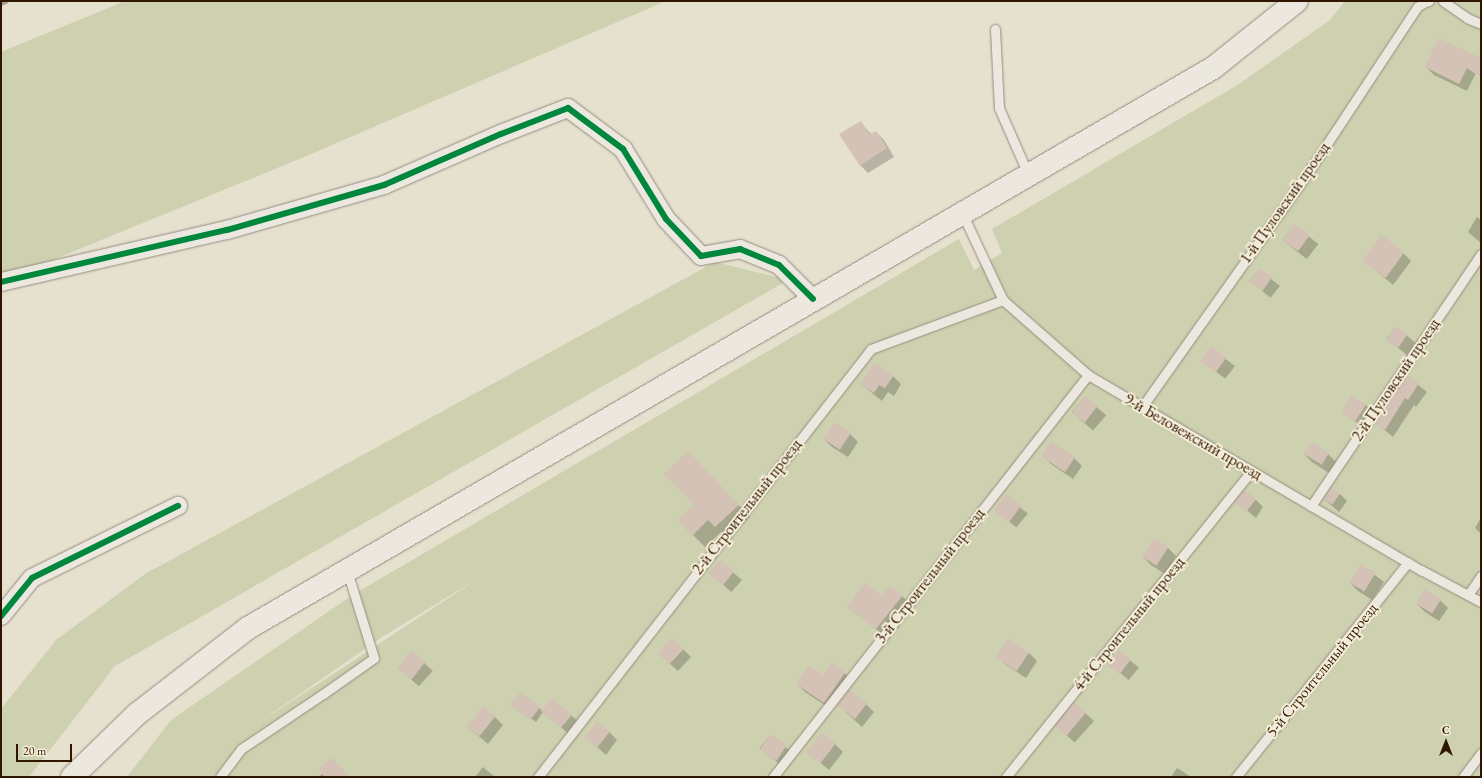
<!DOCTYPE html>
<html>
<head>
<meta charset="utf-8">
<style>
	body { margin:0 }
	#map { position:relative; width:1482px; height:778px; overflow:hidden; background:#e6e0ce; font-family:"EB Garamond",serif }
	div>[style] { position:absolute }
	.green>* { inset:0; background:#cdd1af }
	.shadow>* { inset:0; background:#0003; transform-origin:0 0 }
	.building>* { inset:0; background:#d3c2b5; transform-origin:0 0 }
	.roads { filter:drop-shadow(0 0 1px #948d80) drop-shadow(0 0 1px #948d80) }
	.service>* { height:9px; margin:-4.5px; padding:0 4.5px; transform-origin:4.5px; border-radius:4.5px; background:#ece8df }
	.minor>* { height:18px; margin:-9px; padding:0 9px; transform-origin:9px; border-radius:9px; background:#ece8df }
	.secondary>* { height:22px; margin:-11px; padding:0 11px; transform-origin:11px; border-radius:11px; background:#ece8df }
	.rail>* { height:3px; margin-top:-1.5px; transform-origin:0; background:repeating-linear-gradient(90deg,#a6a198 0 7px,transparent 0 14px) }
	.cycleway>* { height:6px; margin:-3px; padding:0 3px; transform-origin:3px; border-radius:3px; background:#00873e }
	span { translate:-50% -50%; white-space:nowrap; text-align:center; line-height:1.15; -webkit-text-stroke:4px #f6eed9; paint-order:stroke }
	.street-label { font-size:16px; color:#301601 }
	.frame { position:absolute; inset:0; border:2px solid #301601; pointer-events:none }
	.north { position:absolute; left:1426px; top:722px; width:40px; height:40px; -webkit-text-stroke:3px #f6eed9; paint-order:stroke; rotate:0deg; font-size:11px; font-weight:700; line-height:16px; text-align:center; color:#301601 }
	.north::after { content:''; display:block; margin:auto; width:14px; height:18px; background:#301601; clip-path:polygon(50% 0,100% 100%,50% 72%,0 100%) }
	.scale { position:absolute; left:16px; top:744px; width:56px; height:18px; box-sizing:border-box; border:2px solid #301601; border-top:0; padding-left:5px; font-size:12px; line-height:14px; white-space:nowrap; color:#301601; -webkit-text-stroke:3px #f6eed9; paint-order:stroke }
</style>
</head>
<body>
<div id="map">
	<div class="green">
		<i style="clip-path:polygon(125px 1px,666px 1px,304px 157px,1px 281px,1px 52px)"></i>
		<i style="clip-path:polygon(evenodd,1345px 1px,1481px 1px,1481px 777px,127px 777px,171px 720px,351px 596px,959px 239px,974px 270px,1002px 253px,992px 229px,1239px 84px,1330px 20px,1345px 1px,482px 576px,254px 726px,382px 637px,482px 576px)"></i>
		<i style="clip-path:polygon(715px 262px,788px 280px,115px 666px,29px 777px,1px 777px,1px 709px,56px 640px,145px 574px)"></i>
	</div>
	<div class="shadow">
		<i style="clip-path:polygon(1481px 63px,1467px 91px,1434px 75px,1426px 67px)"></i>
		<i style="clip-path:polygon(860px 122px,872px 135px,876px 132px,884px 140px,894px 157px,868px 173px,860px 165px)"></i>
		<i style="clip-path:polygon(1477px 217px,1481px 220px,1481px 243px,1468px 232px)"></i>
		<i style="left:1294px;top:225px;width:31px;height:19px;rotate:38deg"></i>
		<i style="clip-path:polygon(1403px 253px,1411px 261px,1393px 285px,1364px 261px)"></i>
		<i style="left:1259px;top:269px;width:27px;height:15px;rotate:39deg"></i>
		<i style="left:1396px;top:327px;width:26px;height:15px;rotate:39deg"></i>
		<i style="left:1211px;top:348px;width:30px;height:16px;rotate:37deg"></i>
		<i style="clip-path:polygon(893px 376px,901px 384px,894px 396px,888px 392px,882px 401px,861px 384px)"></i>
		<i style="clip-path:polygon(1407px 376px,1427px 392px,1416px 407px,1414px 405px,1393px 437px,1376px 423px)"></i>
		<i style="left:1085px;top:397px;width:28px;height:20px;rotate:41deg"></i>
		<i style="clip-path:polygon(1365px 404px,1373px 412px,1363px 428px,1343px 411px)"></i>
		<i style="clip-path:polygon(850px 434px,858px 442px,848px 457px,832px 447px,824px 439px)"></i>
		<i style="clip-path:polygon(1304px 454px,1328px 454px,1336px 462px,1329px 473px,1312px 462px)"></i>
		<i style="clip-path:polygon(1043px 456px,1074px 458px,1082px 466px,1073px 479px,1051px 464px)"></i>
		<i style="clip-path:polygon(700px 465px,750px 517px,728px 539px,721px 532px,705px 547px,693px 535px)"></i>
		<i style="clip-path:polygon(1339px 493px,1347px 501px,1339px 512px,1324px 499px)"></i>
		<i style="left:1006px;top:496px;width:28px;height:18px;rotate:39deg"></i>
		<i style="clip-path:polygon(1255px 499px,1263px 507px,1256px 518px,1236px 501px)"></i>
		<i style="clip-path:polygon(1481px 518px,1481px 534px,1475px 528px)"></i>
		<i style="clip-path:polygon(1154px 539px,1168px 548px,1176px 556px,1165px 574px,1151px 565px,1143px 557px)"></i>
		<i style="left:720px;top:561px;width:29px;height:16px;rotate:41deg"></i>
		<i style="clip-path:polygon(1362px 565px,1384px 582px,1372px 600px,1358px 591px,1350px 583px)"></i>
		<i style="clip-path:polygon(902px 596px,910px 604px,885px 636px,848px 607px,882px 597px)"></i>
		<i style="clip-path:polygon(1440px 600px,1448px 608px,1439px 621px,1425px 612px,1417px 604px)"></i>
		<i style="clip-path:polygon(683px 649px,691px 657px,678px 671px,668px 662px)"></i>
		<i style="left:1119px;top:651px;width:26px;height:16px;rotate:40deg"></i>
		<i style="left:412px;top:652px;width:28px;height:21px;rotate:42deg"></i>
		<i style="clip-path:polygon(1029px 653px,1037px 661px,1026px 678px,1006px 665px,998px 657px)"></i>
		<i style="clip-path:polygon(832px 664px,853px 680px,832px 710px,805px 692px,797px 684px,824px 676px)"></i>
		<i style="clip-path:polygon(520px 694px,543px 711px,552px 699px,580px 723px,570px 735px,543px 712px,536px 722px,516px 708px)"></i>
		<i style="left:1074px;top:703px;width:27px;height:29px;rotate:42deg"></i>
		<i style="clip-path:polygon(866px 704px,874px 712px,862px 727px,838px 705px)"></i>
		<i style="clip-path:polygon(495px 717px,503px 725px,488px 744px,468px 727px)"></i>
		<i style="clip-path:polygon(609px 732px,617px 740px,606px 755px,586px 737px)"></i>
		<i style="left:770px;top:735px;width:31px;height:17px;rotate:38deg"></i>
		<i style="clip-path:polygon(835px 744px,843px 752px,829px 770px,808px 752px)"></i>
		<i style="clip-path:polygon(483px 767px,495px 777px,475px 777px)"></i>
		<i style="clip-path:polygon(1177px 768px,1191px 777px,1171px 777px)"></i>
		<i style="clip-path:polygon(323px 773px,350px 777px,319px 777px)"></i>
	</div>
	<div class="building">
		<i style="clip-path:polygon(1438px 38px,1481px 58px,1481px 78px,1467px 68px,1459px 84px,1425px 67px)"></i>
		<i style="clip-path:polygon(861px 121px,870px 135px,876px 131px,887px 148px,860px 166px,839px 134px)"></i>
		<i style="left:1294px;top:224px;width:19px;height:20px;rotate:35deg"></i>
		<i style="left:1381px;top:235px;width:29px;height:32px;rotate:36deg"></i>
		<i style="left:1259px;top:268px;width:16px;height:17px;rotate:35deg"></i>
		<i style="left:1396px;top:326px;width:14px;height:17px;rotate:34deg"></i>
		<i style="left:1211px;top:346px;width:19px;height:19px;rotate:35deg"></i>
		<i style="clip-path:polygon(874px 363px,894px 375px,885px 388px,879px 385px,874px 393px,860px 384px)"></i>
		<i style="clip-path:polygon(1407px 375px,1419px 383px,1408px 400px,1405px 398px,1385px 430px,1374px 423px)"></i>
		<i style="left:1352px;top:395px;width:17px;height:20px;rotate:33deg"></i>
		<i style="left:1085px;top:396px;width:16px;height:21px;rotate:38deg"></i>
		<i style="left:834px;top:422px;width:20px;height:20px;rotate:33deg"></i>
		<i style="left:1051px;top:441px;width:29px;height:18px;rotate:34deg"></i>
		<i style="left:1311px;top:442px;width:21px;height:14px;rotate:31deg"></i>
		<i style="clip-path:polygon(688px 451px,739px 505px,715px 527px,708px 520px,692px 536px,678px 520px,694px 505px,664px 474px)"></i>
		<i style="left:1331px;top:487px;width:11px;height:14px;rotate:34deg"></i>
		<i style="left:1244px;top:490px;width:15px;height:16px;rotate:37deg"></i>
		<i style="left:1006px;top:494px;width:19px;height:21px;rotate:36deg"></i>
		<i style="left:1154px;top:538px;width:17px;height:22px;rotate:33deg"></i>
		<i style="left:720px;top:560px;width:18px;height:18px;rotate:38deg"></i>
		<i style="left:1361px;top:564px;width:17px;height:22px;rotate:31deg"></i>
		<i style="clip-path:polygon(865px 583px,882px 596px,890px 585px,903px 595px,876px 629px,847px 607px)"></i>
		<i style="left:1425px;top:589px;width:19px;height:17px;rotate:32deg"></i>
		<i style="left:672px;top:638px;width:16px;height:21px;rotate:43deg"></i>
		<i style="left:1008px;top:639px;width:25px;height:22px;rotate:34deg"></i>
		<i style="left:1119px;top:650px;width:15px;height:19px;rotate:37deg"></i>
		<i style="left:411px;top:651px;width:18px;height:22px;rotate:38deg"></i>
		<i style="clip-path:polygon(832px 662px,846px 671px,824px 703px,796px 684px,809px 665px,823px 675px)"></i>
		<i style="left:849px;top:689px;width:23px;height:20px;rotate:38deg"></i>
		<i style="left:520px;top:692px;width:25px;height:16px;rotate:37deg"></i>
		<i style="left:552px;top:698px;width:26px;height:17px;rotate:40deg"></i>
		<i style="left:1074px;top:702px;width:16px;height:31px;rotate:40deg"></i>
		<i style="left:483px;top:706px;width:16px;height:26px;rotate:38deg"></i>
		<i style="left:597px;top:722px;width:16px;height:20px;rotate:38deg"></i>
		<i style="left:822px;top:732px;width:18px;height:26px;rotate:38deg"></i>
		<i style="left:770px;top:734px;width:20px;height:19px;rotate:33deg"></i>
		<i style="clip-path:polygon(331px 757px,351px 777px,325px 777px,318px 770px)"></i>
	</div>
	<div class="roads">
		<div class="service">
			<i style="left:1443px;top:1px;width:29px;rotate:35deg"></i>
			<i style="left:1467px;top:18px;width:15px;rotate:23deg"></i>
			<i style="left:995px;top:29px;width:79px;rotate:87.1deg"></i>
			<i style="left:999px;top:108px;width:72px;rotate:66.3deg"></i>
			<i style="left:962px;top:213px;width:96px;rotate:64.8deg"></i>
			<i style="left:1003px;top:300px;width:113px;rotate:41.4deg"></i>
			<i style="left:1088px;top:375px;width:386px;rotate:30.4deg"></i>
			<i style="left:1421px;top:570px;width:68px;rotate:28.1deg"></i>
			<i style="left:1142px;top:407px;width:293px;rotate:-54.7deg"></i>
			<i style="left:1311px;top:168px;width:193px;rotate:-56.6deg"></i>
			<i style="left:1417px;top:7px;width:9px;rotate:-32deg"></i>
			<i style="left:1425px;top:2px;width:4px;rotate:-14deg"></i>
			<i style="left:1311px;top:506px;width:304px;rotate:-56deg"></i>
			<i style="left:1468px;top:595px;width:23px;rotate:-56deg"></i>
			<i style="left:220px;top:777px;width:35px;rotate:-53deg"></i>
			<i style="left:241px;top:749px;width:99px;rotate:-33.9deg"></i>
			<i style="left:323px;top:694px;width:62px;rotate:-35.2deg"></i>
			<i style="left:374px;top:658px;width:91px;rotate:-107.2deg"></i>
			<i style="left:538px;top:777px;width:542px;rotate:-52.12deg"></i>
			<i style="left:871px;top:349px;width:141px;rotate:-20.4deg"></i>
			<i style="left:773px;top:777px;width:511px;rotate:-51.92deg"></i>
			<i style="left:1006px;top:777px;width:392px;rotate:-51.3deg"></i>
			<i style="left:1236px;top:777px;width:275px;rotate:-51.3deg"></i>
			<i style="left:1463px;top:777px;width:30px;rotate:-53deg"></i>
		</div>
		<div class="minor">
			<i style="left:1px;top:282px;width:232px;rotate:-13deg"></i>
			<i style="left:227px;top:230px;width:163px;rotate:-16deg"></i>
			<i style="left:384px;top:185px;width:128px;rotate:-23.6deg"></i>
			<i style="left:501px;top:134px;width:72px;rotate:-21.2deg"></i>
			<i style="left:568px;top:108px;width:69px;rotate:36.7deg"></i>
			<i style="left:623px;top:149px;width:82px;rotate:58.4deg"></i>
			<i style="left:666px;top:219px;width:51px;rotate:46.6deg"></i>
			<i style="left:701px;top:256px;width:40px;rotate:-10deg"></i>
			<i style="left:740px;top:249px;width:42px;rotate:22.3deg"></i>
			<i style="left:779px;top:265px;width:48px;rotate:45deg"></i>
			<i style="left:1px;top:616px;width:49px;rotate:-50.8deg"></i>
			<i style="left:32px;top:578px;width:163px;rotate:-26.3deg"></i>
		</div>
		<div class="secondary">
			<i style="left:72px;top:777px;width:91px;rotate:-44.1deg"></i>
			<i style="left:137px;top:714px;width:140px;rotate:-37.8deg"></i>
			<i style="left:248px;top:628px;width:1116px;rotate:-30.13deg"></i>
			<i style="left:1213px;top:68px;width:107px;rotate:-38.6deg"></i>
		</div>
	</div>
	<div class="rail">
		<i style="left:1px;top:4px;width:8px;rotate:-23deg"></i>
	</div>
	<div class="cycleway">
		<i style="left:1px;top:282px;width:232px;rotate:-13deg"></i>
		<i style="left:227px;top:230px;width:163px;rotate:-16deg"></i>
		<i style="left:384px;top:185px;width:128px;rotate:-23.6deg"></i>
		<i style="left:501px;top:134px;width:72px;rotate:-21.2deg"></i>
		<i style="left:568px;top:108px;width:69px;rotate:36.7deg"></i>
		<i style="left:623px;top:149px;width:82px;rotate:58.4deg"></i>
		<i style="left:666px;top:219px;width:51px;rotate:46.6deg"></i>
		<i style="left:701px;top:256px;width:40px;rotate:-10deg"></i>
		<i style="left:740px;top:249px;width:42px;rotate:22.3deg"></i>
		<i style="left:779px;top:265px;width:48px;rotate:45deg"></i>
		<i style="left:1px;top:616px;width:49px;rotate:-50.8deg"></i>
		<i style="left:32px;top:578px;width:163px;rotate:-26.3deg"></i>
	</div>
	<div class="street-label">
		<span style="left:1285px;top:203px;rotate:-55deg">1-й Пуловский проезд</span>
		<span style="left:1396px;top:380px;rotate:-56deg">2-й Пуловский проезд</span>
		<span style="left:1193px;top:437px;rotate:30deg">9-й Беловежский проезд</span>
		<span style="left:747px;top:507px;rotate:-52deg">2-й Строительный проезд</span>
		<span style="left:930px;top:576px;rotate:-52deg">3-й Строительный проезд</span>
		<span style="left:1129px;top:624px;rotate:-51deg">4-й Строительный проезд</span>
		<span style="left:1322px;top:670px;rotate:-51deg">5-й Строительный проезд</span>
	</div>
	<div class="frame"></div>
	<div class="north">С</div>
	<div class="scale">20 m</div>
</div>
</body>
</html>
